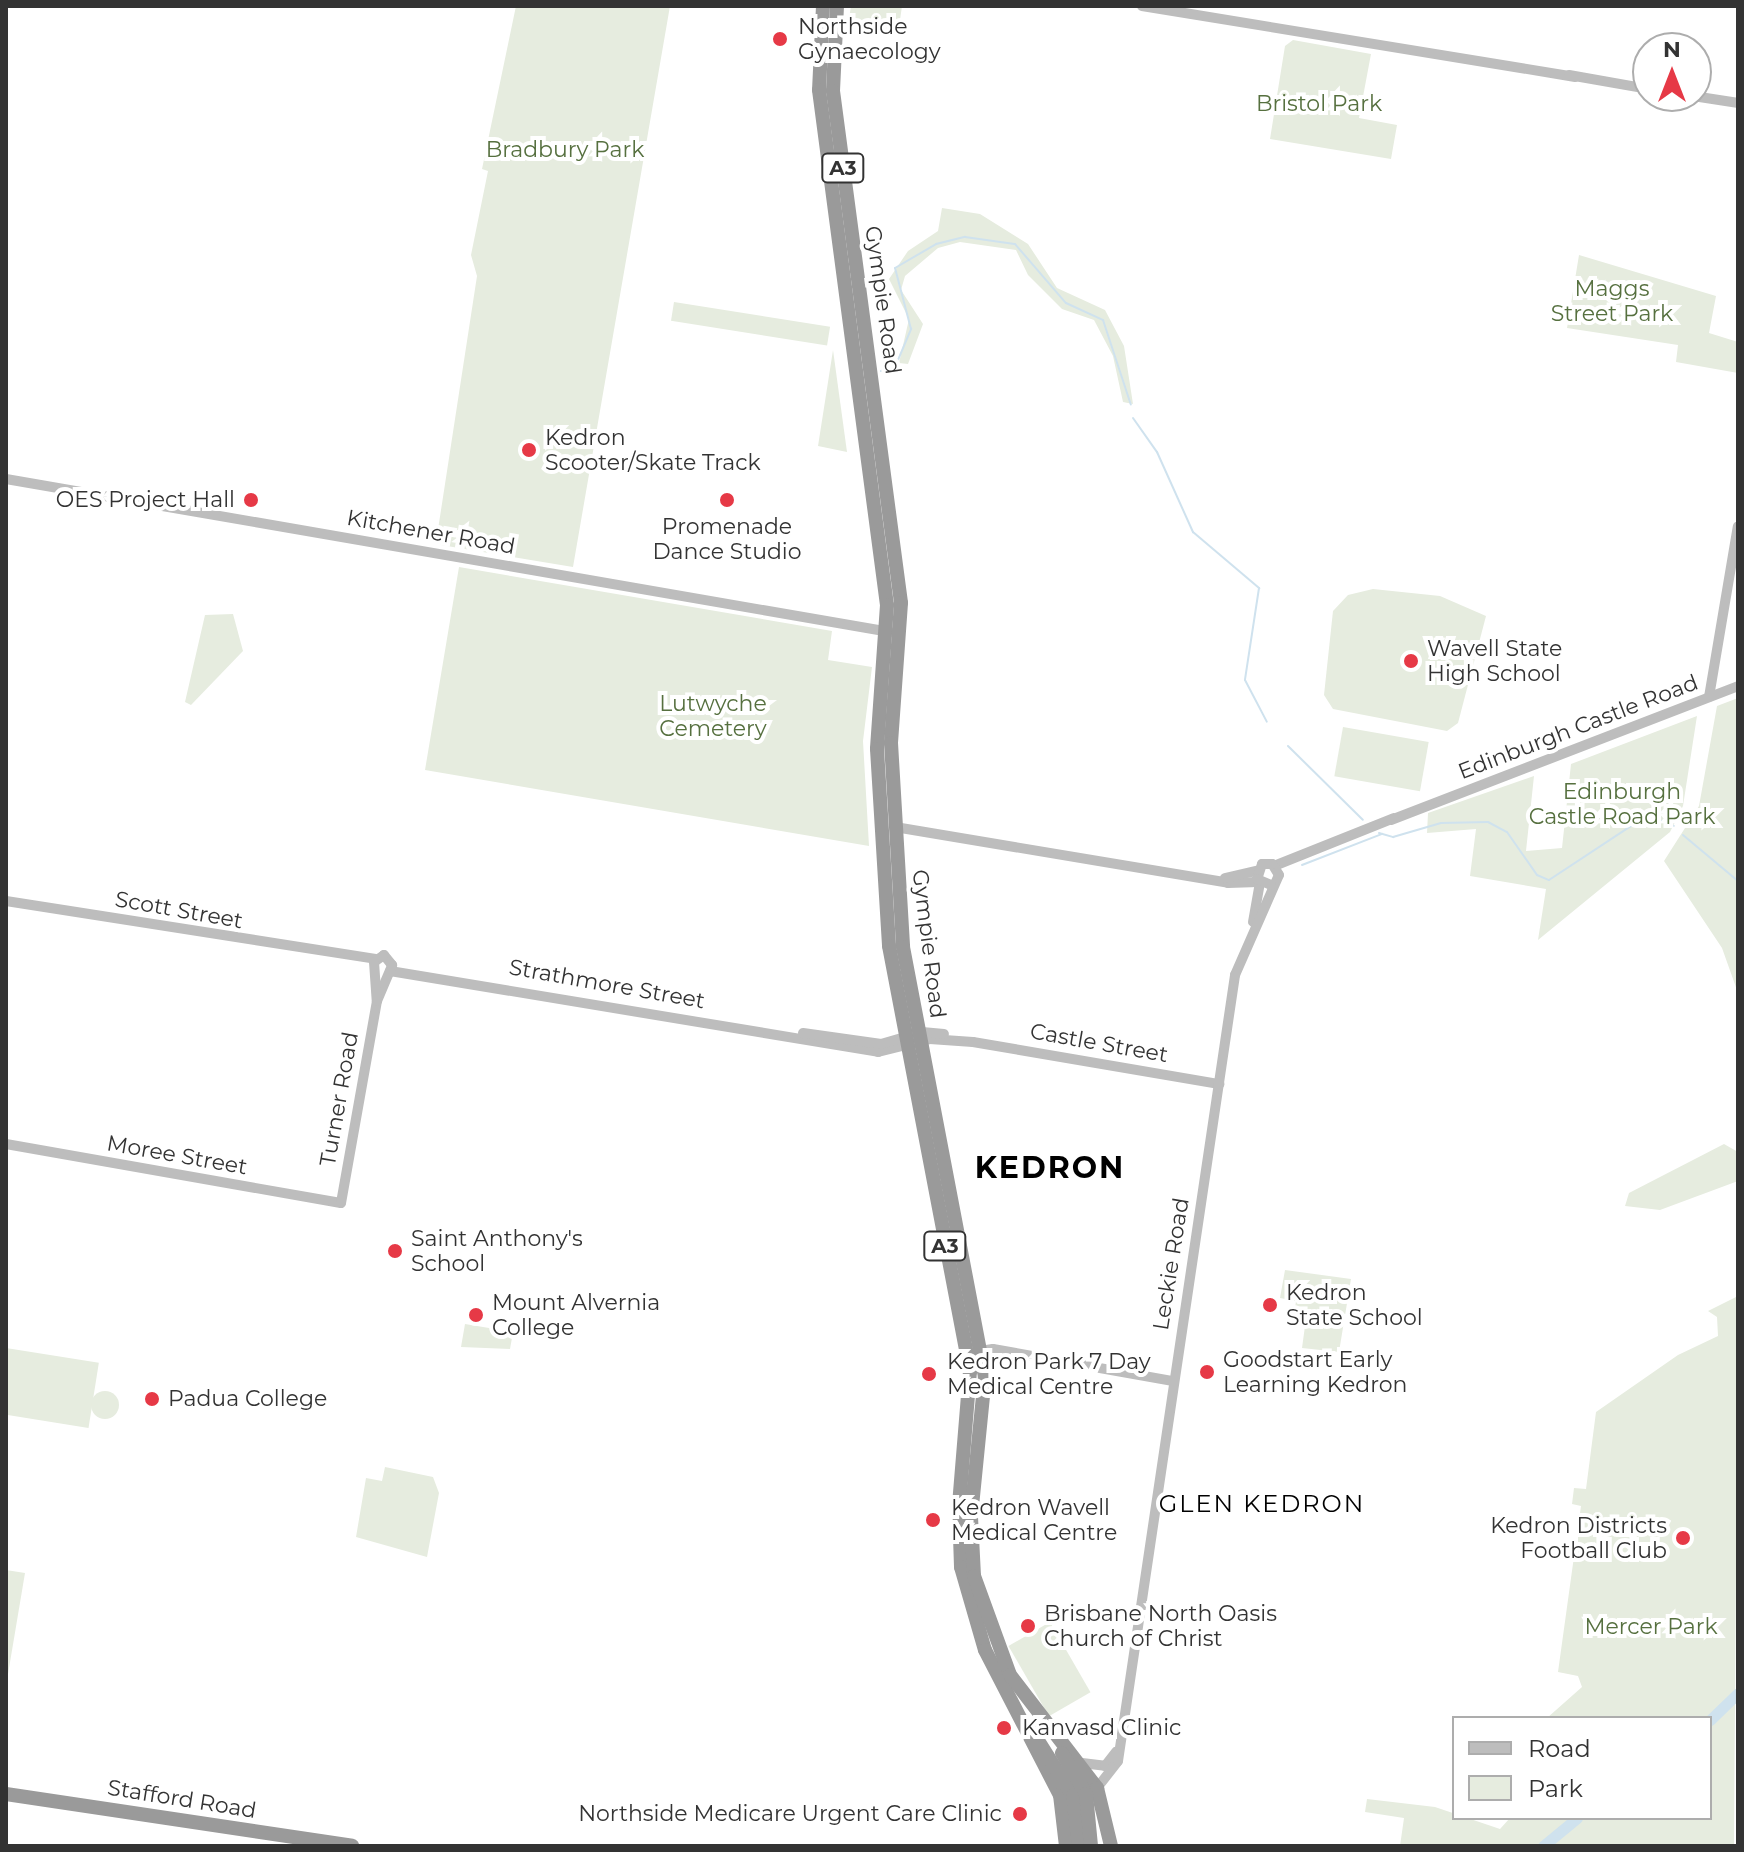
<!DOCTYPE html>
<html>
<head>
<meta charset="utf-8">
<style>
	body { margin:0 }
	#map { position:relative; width:1744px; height:1852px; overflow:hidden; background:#fff; font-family:Montserrat,sans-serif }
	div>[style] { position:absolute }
	.green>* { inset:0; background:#e6ecdf; transform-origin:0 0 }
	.round { border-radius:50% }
	.stream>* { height:2px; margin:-1px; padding:0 1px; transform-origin:1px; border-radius:1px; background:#cfe2ee }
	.river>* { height:11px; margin:-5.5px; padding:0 5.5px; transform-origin:5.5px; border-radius:5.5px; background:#cfe2ee }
	.secondary>* { height:10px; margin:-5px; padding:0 5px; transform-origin:5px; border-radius:5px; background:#bdbdbd }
	.highway>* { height:14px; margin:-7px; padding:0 7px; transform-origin:7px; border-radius:7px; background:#9a9a9a }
	.dots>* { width:22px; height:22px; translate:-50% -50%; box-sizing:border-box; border:4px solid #fff; border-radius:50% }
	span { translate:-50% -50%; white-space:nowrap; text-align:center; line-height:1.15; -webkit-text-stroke:8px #fff; paint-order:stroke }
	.shield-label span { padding:2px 6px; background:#fff; border:2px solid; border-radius:6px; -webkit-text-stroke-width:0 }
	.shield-label { font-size:20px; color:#333; font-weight:700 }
	.poi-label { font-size:22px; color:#333 }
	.left { translate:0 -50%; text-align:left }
	.right { translate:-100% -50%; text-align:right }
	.park-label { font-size:22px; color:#56703f }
	.street-label { font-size:22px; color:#333 }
	.neighbourhood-label { font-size:24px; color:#000; letter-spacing:2px }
	.district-label { font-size:30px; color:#000; font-weight:700; letter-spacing:2px }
	.frame { position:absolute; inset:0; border:8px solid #333; pointer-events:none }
	.legend { position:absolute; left:1452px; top:1716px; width:260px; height:104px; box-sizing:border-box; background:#fff; border:2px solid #adadad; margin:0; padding:10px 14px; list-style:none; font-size:24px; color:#333 }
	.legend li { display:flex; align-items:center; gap:16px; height:40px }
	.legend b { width:40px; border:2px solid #adadad }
	.north { position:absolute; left:1632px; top:32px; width:80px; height:80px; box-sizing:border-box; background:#fff; border:2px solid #adadad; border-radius:50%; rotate:0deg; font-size:22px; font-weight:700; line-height:32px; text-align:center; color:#333 }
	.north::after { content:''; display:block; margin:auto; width:28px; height:36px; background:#e63946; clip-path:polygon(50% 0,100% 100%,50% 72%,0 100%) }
</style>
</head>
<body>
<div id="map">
	<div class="green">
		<i style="clip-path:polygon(516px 6px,670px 6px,573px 567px,441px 545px,437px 536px,477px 276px,471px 255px,488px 171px,482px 169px)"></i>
		<i style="clip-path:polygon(851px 6px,902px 6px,898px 34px,848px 25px)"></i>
		<i style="clip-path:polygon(1293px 40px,1371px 54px,1359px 118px,1397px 125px,1391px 159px,1270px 139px,1285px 46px)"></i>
		<i style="clip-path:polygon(942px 208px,980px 214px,1028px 244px,1057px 288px,1105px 310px,1124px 346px,1133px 404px,1123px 402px,1113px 356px,1094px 320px,1062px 309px,1028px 275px,1016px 250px,960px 242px,938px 248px,905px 276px,901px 290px,923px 324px,908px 364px,899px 363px,909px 319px,889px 279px,908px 251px,938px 231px)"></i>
		<i style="clip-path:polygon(1579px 255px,1716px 296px,1709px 333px,1738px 342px,1738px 373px,1676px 362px,1678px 345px,1567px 328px)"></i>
		<i style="left:674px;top:302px;width:158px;height:19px;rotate:9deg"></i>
		<i style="clip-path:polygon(833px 350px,847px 452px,818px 446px)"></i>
		<i style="clip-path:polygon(459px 567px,832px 631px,828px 660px,872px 667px,863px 741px,869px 846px,425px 770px)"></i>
		<i style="clip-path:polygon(1373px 589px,1440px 596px,1486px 616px,1458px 723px,1447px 731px,1333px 709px,1324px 695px,1333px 611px,1348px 595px)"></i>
		<i style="clip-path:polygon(233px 614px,243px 651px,191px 705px,185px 702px,205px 615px)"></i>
		<i style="clip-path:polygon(1738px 698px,1738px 993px,1722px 948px,1664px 861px,1699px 806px,1717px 706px)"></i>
		<i style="clip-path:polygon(1697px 716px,1683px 806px,1670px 832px,1538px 940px,1546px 889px,1470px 876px,1476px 829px,1427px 833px,1428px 813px,1534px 776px,1526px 851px,1562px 848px,1571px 764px)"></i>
		<i style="left:1343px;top:727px;width:87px;height:50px;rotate:10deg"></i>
		<i style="clip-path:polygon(1724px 1144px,1738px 1152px,1738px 1181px,1660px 1210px,1625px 1206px,1629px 1193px)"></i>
		<i style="clip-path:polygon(1285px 1270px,1351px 1279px,1339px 1352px,1302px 1348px,1305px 1326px,1293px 1324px,1296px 1301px,1280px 1298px)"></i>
		<i style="clip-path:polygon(1738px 1296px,1734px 1846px,1400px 1846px,1404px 1818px,1365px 1812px,1367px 1799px,1435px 1807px,1500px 1829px,1510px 1818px,1710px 1818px,1710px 1718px,1547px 1718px,1582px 1687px,1578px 1676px,1558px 1672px,1581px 1506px,1572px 1504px,1574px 1488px,1586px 1489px,1596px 1412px,1678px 1355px,1718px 1336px,1717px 1317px,1708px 1311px)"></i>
		<i style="clip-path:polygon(465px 1324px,513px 1332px,510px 1349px,461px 1347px)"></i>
		<i style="left:6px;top:1348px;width:94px;height:66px;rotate:9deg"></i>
		<i class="round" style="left:91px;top:1391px;width:28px;height:28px"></i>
		<i style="clip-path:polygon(385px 1467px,433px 1477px,439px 1493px,427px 1557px,356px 1537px,366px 1478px,382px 1481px)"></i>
		<i style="clip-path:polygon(6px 1570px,25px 1573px,6px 1686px)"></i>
		<i style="left:1050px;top:1622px;width:81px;height:48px;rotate:60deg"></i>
	</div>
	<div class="stream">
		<i style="left:881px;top:371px;width:20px;rotate:-33deg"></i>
		<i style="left:898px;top:360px;width:34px;rotate:-67deg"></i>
		<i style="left:911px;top:329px;width:63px;rotate:-104.7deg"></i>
		<i style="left:895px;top:268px;width:48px;rotate:-30.3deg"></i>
		<i style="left:936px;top:244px;width:30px;rotate:-14deg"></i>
		<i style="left:965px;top:237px;width:50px;rotate:8deg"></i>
		<i style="left:1015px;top:244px;width:78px;rotate:49.2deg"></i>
		<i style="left:1066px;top:303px;width:41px;rotate:24.7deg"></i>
		<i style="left:1103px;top:320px;width:89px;rotate:71.8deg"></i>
		<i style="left:1133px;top:418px;width:42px;rotate:54.8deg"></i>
		<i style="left:1157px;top:452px;width:88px;rotate:65.8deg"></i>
		<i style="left:1193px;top:532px;width:87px;rotate:40.3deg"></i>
		<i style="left:1259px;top:588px;width:93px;rotate:98.7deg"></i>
		<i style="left:1245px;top:680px;width:47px;rotate:62.4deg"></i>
		<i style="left:1288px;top:746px;width:105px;rotate:44.6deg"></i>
		<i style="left:1379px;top:833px;width:15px;rotate:16deg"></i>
		<i style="left:1393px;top:837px;width:50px;rotate:-16.3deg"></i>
		<i style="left:1441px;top:823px;width:47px;rotate:-1.2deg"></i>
		<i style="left:1488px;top:822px;width:21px;rotate:28deg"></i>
		<i style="left:1507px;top:832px;width:52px;rotate:55.1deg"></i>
		<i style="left:1537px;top:875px;width:13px;rotate:23deg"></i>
		<i style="left:1549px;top:880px;width:102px;rotate:-33.4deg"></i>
		<i style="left:1634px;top:824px;width:22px;rotate:-13deg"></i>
		<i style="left:1655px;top:819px;width:20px;rotate:20deg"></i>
		<i style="left:1683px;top:835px;width:72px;rotate:39.9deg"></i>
		<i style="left:1302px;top:865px;width:86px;rotate:-21.2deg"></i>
	</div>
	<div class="river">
		<i style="left:1710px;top:1720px;width:39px;rotate:-44deg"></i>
		<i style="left:1543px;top:1846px;width:44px;rotate:-39.5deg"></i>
	</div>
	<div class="secondary">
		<i style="left:1142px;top:6px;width:439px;rotate:9.3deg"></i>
		<i style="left:1569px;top:75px;width:80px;rotate:10deg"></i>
		<i style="left:1693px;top:96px;width:46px;rotate:8.8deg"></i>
		<i style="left:6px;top:479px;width:897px;rotate:9.82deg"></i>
		<i style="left:1709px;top:697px;width:173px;rotate:-80.4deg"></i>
		<i style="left:1391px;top:820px;width:372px;rotate:-21.1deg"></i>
		<i style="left:895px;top:827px;width:338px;rotate:9.5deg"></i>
		<i style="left:1228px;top:883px;width:30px;rotate:-2deg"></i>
		<i style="left:1274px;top:866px;width:129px;rotate:-21.8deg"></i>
		<i style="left:1225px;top:878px;width:32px;rotate:-13deg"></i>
		<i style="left:6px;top:901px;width:374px;rotate:8.9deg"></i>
		<i style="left:1253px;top:922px;width:39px;rotate:-80deg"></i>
		<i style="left:390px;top:971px;width:495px;rotate:9.4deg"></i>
		<i style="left:878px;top:1052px;width:54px;rotate:-14deg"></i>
		<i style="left:930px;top:1039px;width:43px;rotate:4deg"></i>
		<i style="left:973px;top:1042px;width:250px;rotate:9.7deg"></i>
		<i style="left:803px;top:1033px;width:79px;rotate:8deg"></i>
		<i style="left:881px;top:1044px;width:43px;rotate:-16.3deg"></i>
		<i style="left:922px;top:1032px;width:22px;rotate:5deg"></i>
		<i style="left:6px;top:1144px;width:340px;rotate:10deg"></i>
		<i style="left:341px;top:1203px;width:205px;rotate:-79.9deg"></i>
		<i style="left:377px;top:1001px;width:39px;rotate:-67deg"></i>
		<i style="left:392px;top:965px;width:13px;rotate:-129deg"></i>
		<i style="left:384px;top:955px;width:12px;rotate:145deg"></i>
		<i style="left:374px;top:962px;width:39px;rotate:86deg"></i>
		<i style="left:974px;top:1352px;width:19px;rotate:-9deg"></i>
		<i style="left:993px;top:1349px;width:183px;rotate:10.1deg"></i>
		<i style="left:1082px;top:1763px;width:23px;rotate:7deg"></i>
		<i style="left:1105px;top:1766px;width:18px;rotate:-52deg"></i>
		<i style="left:1097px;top:1788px;width:34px;rotate:-52deg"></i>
		<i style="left:1118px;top:1761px;width:795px;rotate:-81.53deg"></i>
		<i style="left:1235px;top:975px;width:109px;rotate:-66.3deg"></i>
		<i style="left:1279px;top:875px;width:13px;rotate:-122deg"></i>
		<i style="left:1272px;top:864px;width:10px;rotate:180deg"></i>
		<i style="left:1262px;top:864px;width:16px;rotate:108deg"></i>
		<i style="left:1257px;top:879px;width:15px;rotate:23deg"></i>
	</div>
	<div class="highway">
		<i style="left:823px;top:6px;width:84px;rotate:92.7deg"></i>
		<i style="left:819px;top:90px;width:519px;rotate:82.48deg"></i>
		<i style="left:887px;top:605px;width:144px;rotate:94deg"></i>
		<i style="left:877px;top:749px;width:197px;rotate:86.5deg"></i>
		<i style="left:889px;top:946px;width:433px;rotate:79.2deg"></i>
		<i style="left:970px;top:1371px;width:135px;rotate:94.7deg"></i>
		<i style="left:959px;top:1506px;width:61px;rotate:88.1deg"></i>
		<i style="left:961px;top:1567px;width:86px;rotate:73.9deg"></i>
		<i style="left:985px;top:1650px;width:163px;rotate:62.7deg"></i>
		<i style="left:1060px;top:1795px;width:51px;rotate:83.3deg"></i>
		<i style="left:837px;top:6px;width:85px;rotate:92.7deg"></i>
		<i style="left:833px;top:91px;width:516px;rotate:82.43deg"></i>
		<i style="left:901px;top:603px;width:140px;rotate:94.1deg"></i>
		<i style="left:891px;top:743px;width:204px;rotate:86.6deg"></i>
		<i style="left:903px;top:947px;width:437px;rotate:79.2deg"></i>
		<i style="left:985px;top:1376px;width:142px;rotate:95.7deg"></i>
		<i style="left:971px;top:1517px;width:59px;rotate:87.1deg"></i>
		<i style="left:974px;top:1576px;width:105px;rotate:70deg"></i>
		<i style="left:1010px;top:1675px;width:143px;rotate:52.4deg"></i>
		<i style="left:1097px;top:1788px;width:60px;rotate:76.4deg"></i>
		<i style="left:1032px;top:1731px;width:77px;rotate:57.8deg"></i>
		<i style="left:1073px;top:1796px;width:50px;rotate:83.2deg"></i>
		<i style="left:1062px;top:1753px;width:48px;rotate:59.7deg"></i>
		<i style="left:1086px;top:1794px;width:52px;rotate:84.5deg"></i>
		<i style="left:6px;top:1794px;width:350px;rotate:8.5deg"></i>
	</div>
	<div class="dots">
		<i style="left:780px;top:39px;background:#e63946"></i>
		<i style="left:529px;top:450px;background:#e63946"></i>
		<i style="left:251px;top:500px;background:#e63946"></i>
		<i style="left:727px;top:500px;background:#e63946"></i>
		<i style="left:1411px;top:661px;background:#e63946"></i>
		<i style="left:395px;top:1251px;background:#e63946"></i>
		<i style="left:1270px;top:1305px;background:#e63946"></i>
		<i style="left:476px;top:1315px;background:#e63946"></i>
		<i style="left:1207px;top:1372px;background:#e63946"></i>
		<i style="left:929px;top:1374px;background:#e63946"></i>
		<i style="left:152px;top:1399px;background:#e63946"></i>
		<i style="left:933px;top:1520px;background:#e63946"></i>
		<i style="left:1683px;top:1538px;background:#e63946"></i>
		<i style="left:1028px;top:1626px;background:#e63946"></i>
		<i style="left:1004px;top:1728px;background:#e63946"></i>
		<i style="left:1020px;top:1814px;background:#e63946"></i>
	</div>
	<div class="shield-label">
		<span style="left:843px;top:168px">A3</span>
		<span style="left:945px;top:1246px">A3</span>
	</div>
	<div class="poi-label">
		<span class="left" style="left:798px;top:39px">Northside<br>Gynaecology</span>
		<span class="left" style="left:545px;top:450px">Kedron<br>Scooter/Skate Track</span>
		<span class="right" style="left:235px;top:500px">OES Project Hall</span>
		<span style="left:727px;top:539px">Promenade<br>Dance Studio</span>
		<span class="left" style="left:1427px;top:661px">Wavell State<br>High School</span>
		<span class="left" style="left:411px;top:1251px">Saint Anthony's<br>School</span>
		<span class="left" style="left:1286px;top:1305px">Kedron<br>State School</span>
		<span class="left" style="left:492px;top:1315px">Mount Alvernia<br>College</span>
		<span class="left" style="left:1223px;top:1372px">Goodstart Early<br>Learning Kedron</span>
		<span class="left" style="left:947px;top:1374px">Kedron Park 7 Day<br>Medical Centre</span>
		<span class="left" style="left:168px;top:1399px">Padua College</span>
		<span class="left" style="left:951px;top:1520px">Kedron Wavell<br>Medical Centre</span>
		<span class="right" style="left:1667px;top:1538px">Kedron Districts<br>Football Club</span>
		<span class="left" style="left:1044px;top:1626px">Brisbane North Oasis<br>Church of Christ</span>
		<span class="left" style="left:1022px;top:1728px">Kanvasd Clinic</span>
		<span class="right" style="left:1002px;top:1814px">Northside Medicare Urgent Care Clinic</span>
	</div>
	<div class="park-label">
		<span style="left:1319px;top:104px">Bristol Park</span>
		<span style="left:565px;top:150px">Bradbury Park</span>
		<span style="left:1612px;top:301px">Maggs<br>Street Park</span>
		<span style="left:713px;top:716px">Lutwyche<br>Cemetery</span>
		<span style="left:1622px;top:804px">Edinburgh<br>Castle Road Park</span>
		<span style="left:1651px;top:1627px">Mercer Park</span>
	</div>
	<div class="street-label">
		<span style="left:883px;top:300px;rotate:82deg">Gympie Road</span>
		<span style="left:431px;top:532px;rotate:10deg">Kitchener Road</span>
		<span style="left:1578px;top:727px;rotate:-21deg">Edinburgh Castle Road</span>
		<span style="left:179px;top:910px;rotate:10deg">Scott Street</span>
		<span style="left:929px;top:944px;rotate:83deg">Gympie Road</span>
		<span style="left:607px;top:984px;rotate:10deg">Strathmore Street</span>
		<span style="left:1099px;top:1043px;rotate:10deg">Castle Street</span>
		<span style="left:339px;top:1099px;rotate:-80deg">Turner Road</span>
		<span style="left:177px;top:1155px;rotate:10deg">Moree Street</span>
		<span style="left:1171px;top:1264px;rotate:-81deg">Leckie Road</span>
		<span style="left:182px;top:1799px;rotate:9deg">Stafford Road</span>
	</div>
	<div class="neighbourhood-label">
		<span style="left:1262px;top:1504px">GLEN KEDRON</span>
	</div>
	<div class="district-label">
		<span style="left:1050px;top:1168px">KEDRON</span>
	</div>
	<div class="frame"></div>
	<ul class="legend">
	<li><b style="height:10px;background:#bdbdbd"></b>Road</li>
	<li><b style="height:22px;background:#e6ecdf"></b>Park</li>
	</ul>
	<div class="north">N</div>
</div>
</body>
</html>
